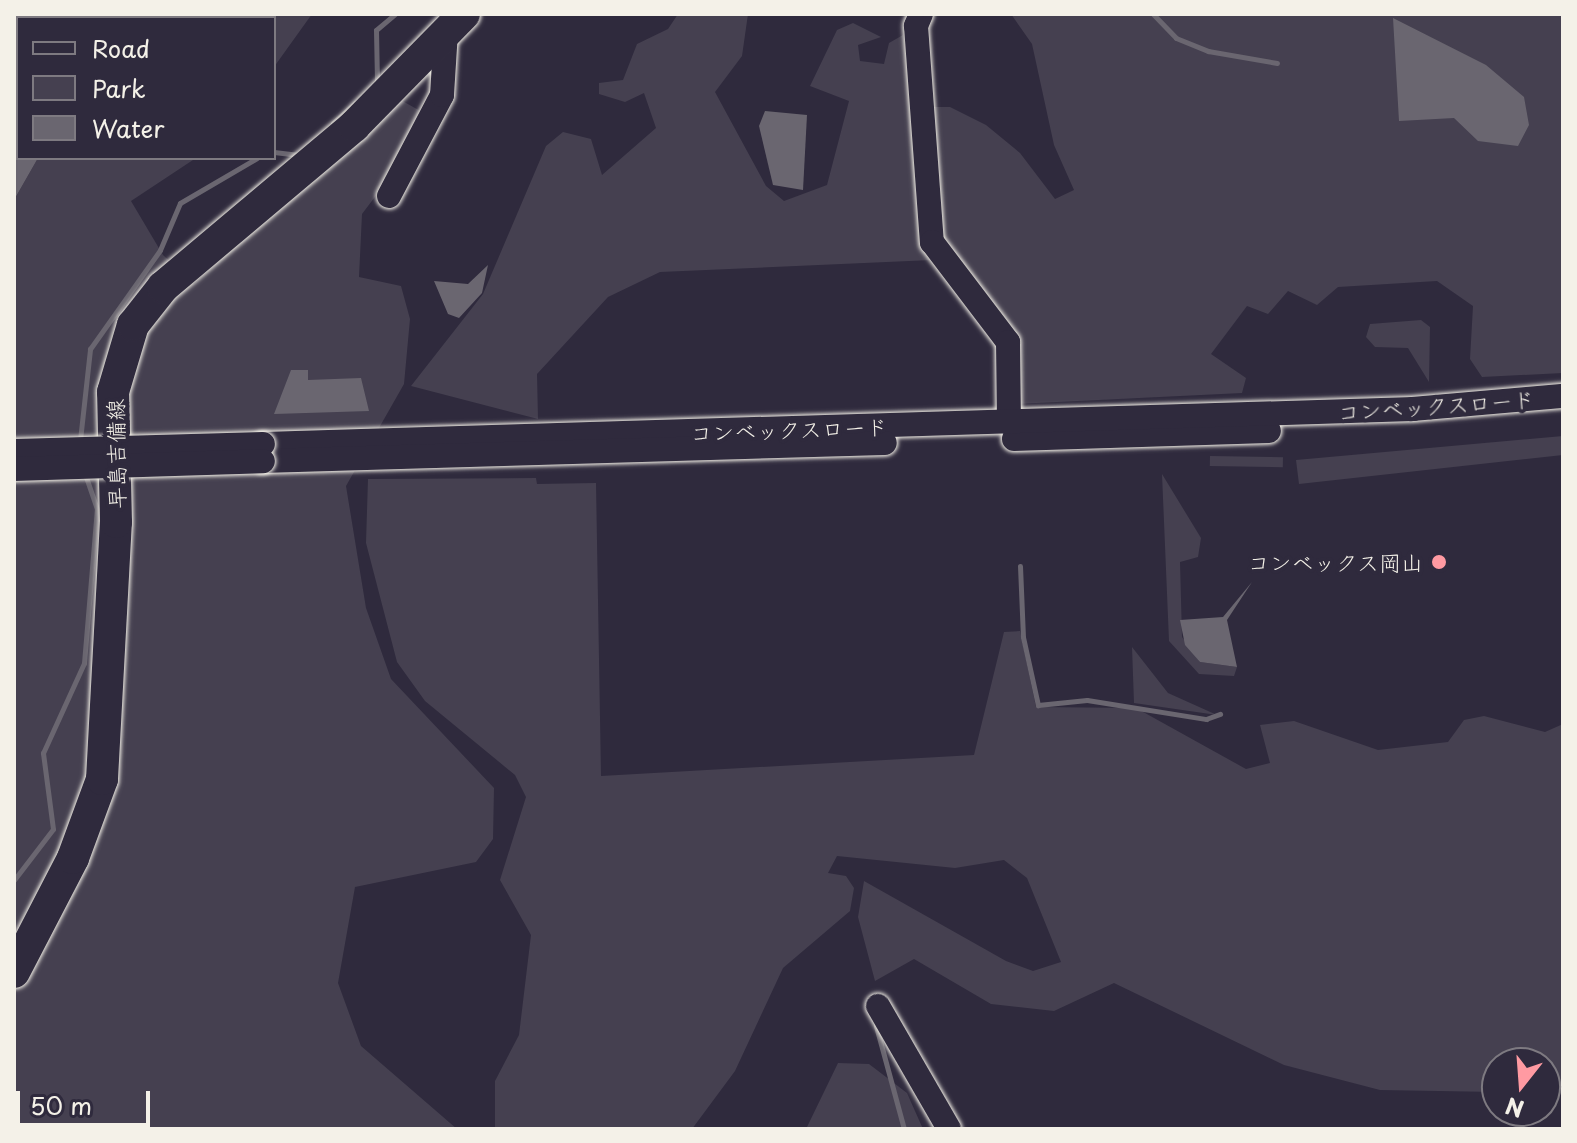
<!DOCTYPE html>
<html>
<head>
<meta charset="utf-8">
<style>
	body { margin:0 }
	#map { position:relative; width:1577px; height:1143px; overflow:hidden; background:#2f2a3d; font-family:"Playpen Sans","Klee One",sans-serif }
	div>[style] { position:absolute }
	.green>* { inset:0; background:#454050; transform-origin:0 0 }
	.water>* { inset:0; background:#6a6670 }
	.stream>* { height:5px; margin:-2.5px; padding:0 2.5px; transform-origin:2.5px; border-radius:2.5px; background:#6a6670 }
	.roads { filter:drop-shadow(0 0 2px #f4f1e8) drop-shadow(0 0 2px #f4f1e8) }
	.minor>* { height:24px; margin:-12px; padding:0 12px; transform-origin:12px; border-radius:12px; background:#2f2a3d }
	.major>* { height:32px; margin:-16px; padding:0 16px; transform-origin:16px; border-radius:16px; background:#2f2a3d }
	.bridges { filter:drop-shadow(0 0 2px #f4f1e8) drop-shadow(0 0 2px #f4f1e8) }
	.minor-bridge>* { height:24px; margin:-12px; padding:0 12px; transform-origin:12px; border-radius:12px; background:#2f2a3d }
	.dots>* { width:22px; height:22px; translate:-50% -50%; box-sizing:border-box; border:4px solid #2f2a3d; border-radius:50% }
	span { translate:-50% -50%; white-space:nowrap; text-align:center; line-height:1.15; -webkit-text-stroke:8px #2f2a3d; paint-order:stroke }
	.street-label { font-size:22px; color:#f4f1e8 }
	.poi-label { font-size:22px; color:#f4f1e8 }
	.right { translate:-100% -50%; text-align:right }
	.frame { position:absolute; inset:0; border:16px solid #f4f1e8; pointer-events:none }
	.legend { position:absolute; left:16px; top:16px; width:260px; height:144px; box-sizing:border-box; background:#2f2a3d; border:2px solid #7e7a81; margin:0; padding:10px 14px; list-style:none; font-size:24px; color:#f4f1e8 }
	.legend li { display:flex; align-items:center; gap:16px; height:40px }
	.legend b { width:40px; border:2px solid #7e7a81 }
	.north { position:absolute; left:1481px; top:1047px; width:80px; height:80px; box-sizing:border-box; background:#2f2a3d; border:2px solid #7e7a81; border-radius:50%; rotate:197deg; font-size:22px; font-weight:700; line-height:32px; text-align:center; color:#f4f1e8 }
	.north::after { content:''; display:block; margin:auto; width:28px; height:36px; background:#ff9aa2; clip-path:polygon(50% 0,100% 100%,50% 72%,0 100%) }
	.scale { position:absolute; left:16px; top:1091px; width:134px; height:36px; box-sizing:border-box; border:4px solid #f4f1e8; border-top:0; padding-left:10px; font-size:24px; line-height:28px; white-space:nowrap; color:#f4f1e8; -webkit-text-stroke:6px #2f2a3d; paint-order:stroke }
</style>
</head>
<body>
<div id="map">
	<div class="green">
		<i style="clip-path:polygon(14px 14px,312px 14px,274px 67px,274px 18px,18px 18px,18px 89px)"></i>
		<i style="clip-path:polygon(678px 14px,748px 14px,742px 56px,715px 92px,766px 186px,784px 201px,827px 185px,849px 101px,810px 86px,837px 30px,853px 23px,881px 37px,858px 45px,860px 61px,884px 64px,889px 43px,903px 35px,915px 107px,950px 107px,986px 125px,1020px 153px,1055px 199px,1074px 190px,1054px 145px,1032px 44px,1011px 14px,1563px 14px,1563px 373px,1482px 377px,1470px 359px,1473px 306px,1437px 281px,1338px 287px,1317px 305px,1288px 291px,1268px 314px,1247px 306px,1211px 354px,1246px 378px,1242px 393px,1014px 404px,1013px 347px,932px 260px,660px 272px,608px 297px,537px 374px,538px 419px,411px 386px,483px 294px,546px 146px,563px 132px,591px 139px,602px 175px,656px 128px,644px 93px,625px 102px,599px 94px,599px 83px,623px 80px,637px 44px,668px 29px)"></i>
		<i style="clip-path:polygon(397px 98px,424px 113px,399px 165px,362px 214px,359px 277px,401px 286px,410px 319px,404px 384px,346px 486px,366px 608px,391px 679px,494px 788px,493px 839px,476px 862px,355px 887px,338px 983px,361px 1046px,457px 1129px,14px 1129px,14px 200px,38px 158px,196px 158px,131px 201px,163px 255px,194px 284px)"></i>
		<i style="clip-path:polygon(1421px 320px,1430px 327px,1429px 382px,1408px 348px,1375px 347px,1366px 337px,1370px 324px)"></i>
		<i style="clip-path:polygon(1563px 436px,1563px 455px,1299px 484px,1296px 460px)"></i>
		<i style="left:1210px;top:456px;width:73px;height:10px;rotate:1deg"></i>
		<i style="clip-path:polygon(1162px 474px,1201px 538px,1198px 557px,1180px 562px,1182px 637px,1200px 662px,1237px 667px,1234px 676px,1199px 674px,1169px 641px)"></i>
		<i style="clip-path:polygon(536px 478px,537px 484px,596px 483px,601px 776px,974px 755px,1004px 632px,1020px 631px,1036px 707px,1136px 708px,1246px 769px,1270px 763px,1260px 725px,1294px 721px,1378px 750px,1448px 742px,1464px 720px,1484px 716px,1545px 732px,1563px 724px,1563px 1085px,1545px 1088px,1545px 1063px,1497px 1063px,1497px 1092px,1380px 1090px,1284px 1065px,1114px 983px,1054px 1011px,991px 1004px,914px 959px,875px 981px,858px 917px,864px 881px,1006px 961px,1033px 971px,1061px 962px,1027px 878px,1004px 860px,955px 868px,837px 856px,828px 873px,846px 876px,854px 888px,850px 911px,783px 968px,735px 1071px,692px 1129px,495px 1129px,495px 1081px,519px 1035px,531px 935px,500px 880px,526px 797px,515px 775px,425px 701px,397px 662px,366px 543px,368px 479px)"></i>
		<i style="clip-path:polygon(1132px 647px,1168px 693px,1217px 715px,1134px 703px)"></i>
		<i style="clip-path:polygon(838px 1063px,869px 1064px,907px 1093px,923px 1129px,795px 1129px,807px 1127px)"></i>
	</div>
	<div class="water">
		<i style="clip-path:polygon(1393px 18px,1486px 65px,1524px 97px,1529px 125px,1518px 146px,1478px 141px,1454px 118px,1399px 121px)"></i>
		<i style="clip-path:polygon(14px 86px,18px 158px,38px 158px,14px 200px)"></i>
		<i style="clip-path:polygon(765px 111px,807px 115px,803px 190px,773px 185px,759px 126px)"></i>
		<i style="clip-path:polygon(488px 265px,482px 293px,459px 318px,448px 314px,434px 281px,468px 284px)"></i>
		<i style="clip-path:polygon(291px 370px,308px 370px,308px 380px,361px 378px,369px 411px,274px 414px)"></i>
		<i style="clip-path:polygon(1252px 582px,1227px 620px,1237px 667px,1200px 662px,1185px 645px,1180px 620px,1223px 617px)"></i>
	</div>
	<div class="stream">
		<i style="left:1153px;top:14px;width:33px;rotate:46deg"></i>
		<i style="left:1176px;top:38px;width:35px;rotate:22deg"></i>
		<i style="left:1208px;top:51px;width:70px;rotate:9.9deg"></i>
		<i style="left:377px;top:82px;width:52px;rotate:-91.1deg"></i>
		<i style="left:376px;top:30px;width:25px;rotate:-40deg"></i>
		<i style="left:333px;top:123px;width:30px;rotate:-42deg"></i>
		<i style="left:274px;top:152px;width:25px;rotate:7deg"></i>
		<i style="left:80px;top:440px;width:92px;rotate:-83.7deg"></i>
		<i style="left:90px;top:349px;width:121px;rotate:-54.7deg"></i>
		<i style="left:160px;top:250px;width:51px;rotate:-66.9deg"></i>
		<i style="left:180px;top:203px;width:89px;rotate:-30.3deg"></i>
		<i style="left:1020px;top:566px;width:71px;rotate:87.6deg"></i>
		<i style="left:1023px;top:637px;width:70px;rotate:77.6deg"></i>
		<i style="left:1038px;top:705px;width:49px;rotate:-5.8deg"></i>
		<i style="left:1087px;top:700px;width:121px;rotate:9.1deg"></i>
		<i style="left:1206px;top:719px;width:15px;rotate:-20deg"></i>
		<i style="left:14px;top:880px;width:64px;rotate:-52.6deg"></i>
		<i style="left:53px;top:829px;width:77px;rotate:-97.5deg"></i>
		<i style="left:43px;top:753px;width:99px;rotate:-65.5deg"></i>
		<i style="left:84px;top:663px;width:155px;rotate:-85.2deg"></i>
		<i style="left:97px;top:509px;width:37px;rotate:-109deg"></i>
		<i style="left:876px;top:1026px;width:107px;rotate:74.8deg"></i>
	</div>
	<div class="roads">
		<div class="minor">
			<i style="left:921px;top:14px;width:13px;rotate:113deg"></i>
			<i style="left:916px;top:26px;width:217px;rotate:85.8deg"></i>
			<i style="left:932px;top:242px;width:126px;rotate:52.8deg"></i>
			<i style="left:1008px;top:342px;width:81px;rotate:89.3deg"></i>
			<i style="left:389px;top:196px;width:114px;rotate:-62.3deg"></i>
			<i style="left:442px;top:95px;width:63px;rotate:-86.4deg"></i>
			<i style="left:1014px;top:439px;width:255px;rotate:-1.8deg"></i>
			<i style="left:263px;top:444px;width:1151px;rotate:-1.74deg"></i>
			<i style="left:1413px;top:409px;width:151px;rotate:-5deg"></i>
			<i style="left:263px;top:461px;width:622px;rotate:-1.66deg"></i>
			<i style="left:878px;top:1006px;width:142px;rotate:60deg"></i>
		</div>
		<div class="major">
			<i style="left:14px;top:972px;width:128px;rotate:-62.6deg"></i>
			<i style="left:73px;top:858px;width:84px;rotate:-69.8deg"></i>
			<i style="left:102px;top:779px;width:257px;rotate:-86.9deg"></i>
			<i style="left:116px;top:522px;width:130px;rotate:-91.3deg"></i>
			<i style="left:113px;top:392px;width:70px;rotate:-73.4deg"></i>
			<i style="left:133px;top:325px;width:48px;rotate:-51.7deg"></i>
			<i style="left:163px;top:287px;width:250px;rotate:-40.1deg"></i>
			<i style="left:354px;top:126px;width:157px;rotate:-45.5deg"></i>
		</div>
	</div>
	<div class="bridges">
		<div class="minor-bridge">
			<i style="left:14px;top:451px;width:249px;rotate:-1.6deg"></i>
			<i style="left:14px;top:469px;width:249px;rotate:-1.8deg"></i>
		</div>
	</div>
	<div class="dots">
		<i style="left:1439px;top:562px;background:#ff9aa2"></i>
	</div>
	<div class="street-label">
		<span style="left:1436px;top:405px;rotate:-4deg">コンベックスロード</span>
		<span style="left:789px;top:429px;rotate:-2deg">コンベックスロード</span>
		<span style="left:115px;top:454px;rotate:-91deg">早島吉備線</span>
	</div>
	<div class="poi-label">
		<span class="right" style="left:1423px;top:562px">コンベックス岡山</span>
	</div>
	<div class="frame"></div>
	<ul class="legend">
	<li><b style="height:10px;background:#2f2a3d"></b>Road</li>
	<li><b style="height:22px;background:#454050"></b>Park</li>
	<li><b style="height:22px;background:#6a6670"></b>Water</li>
	</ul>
	<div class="north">N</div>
	<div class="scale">50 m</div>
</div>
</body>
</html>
